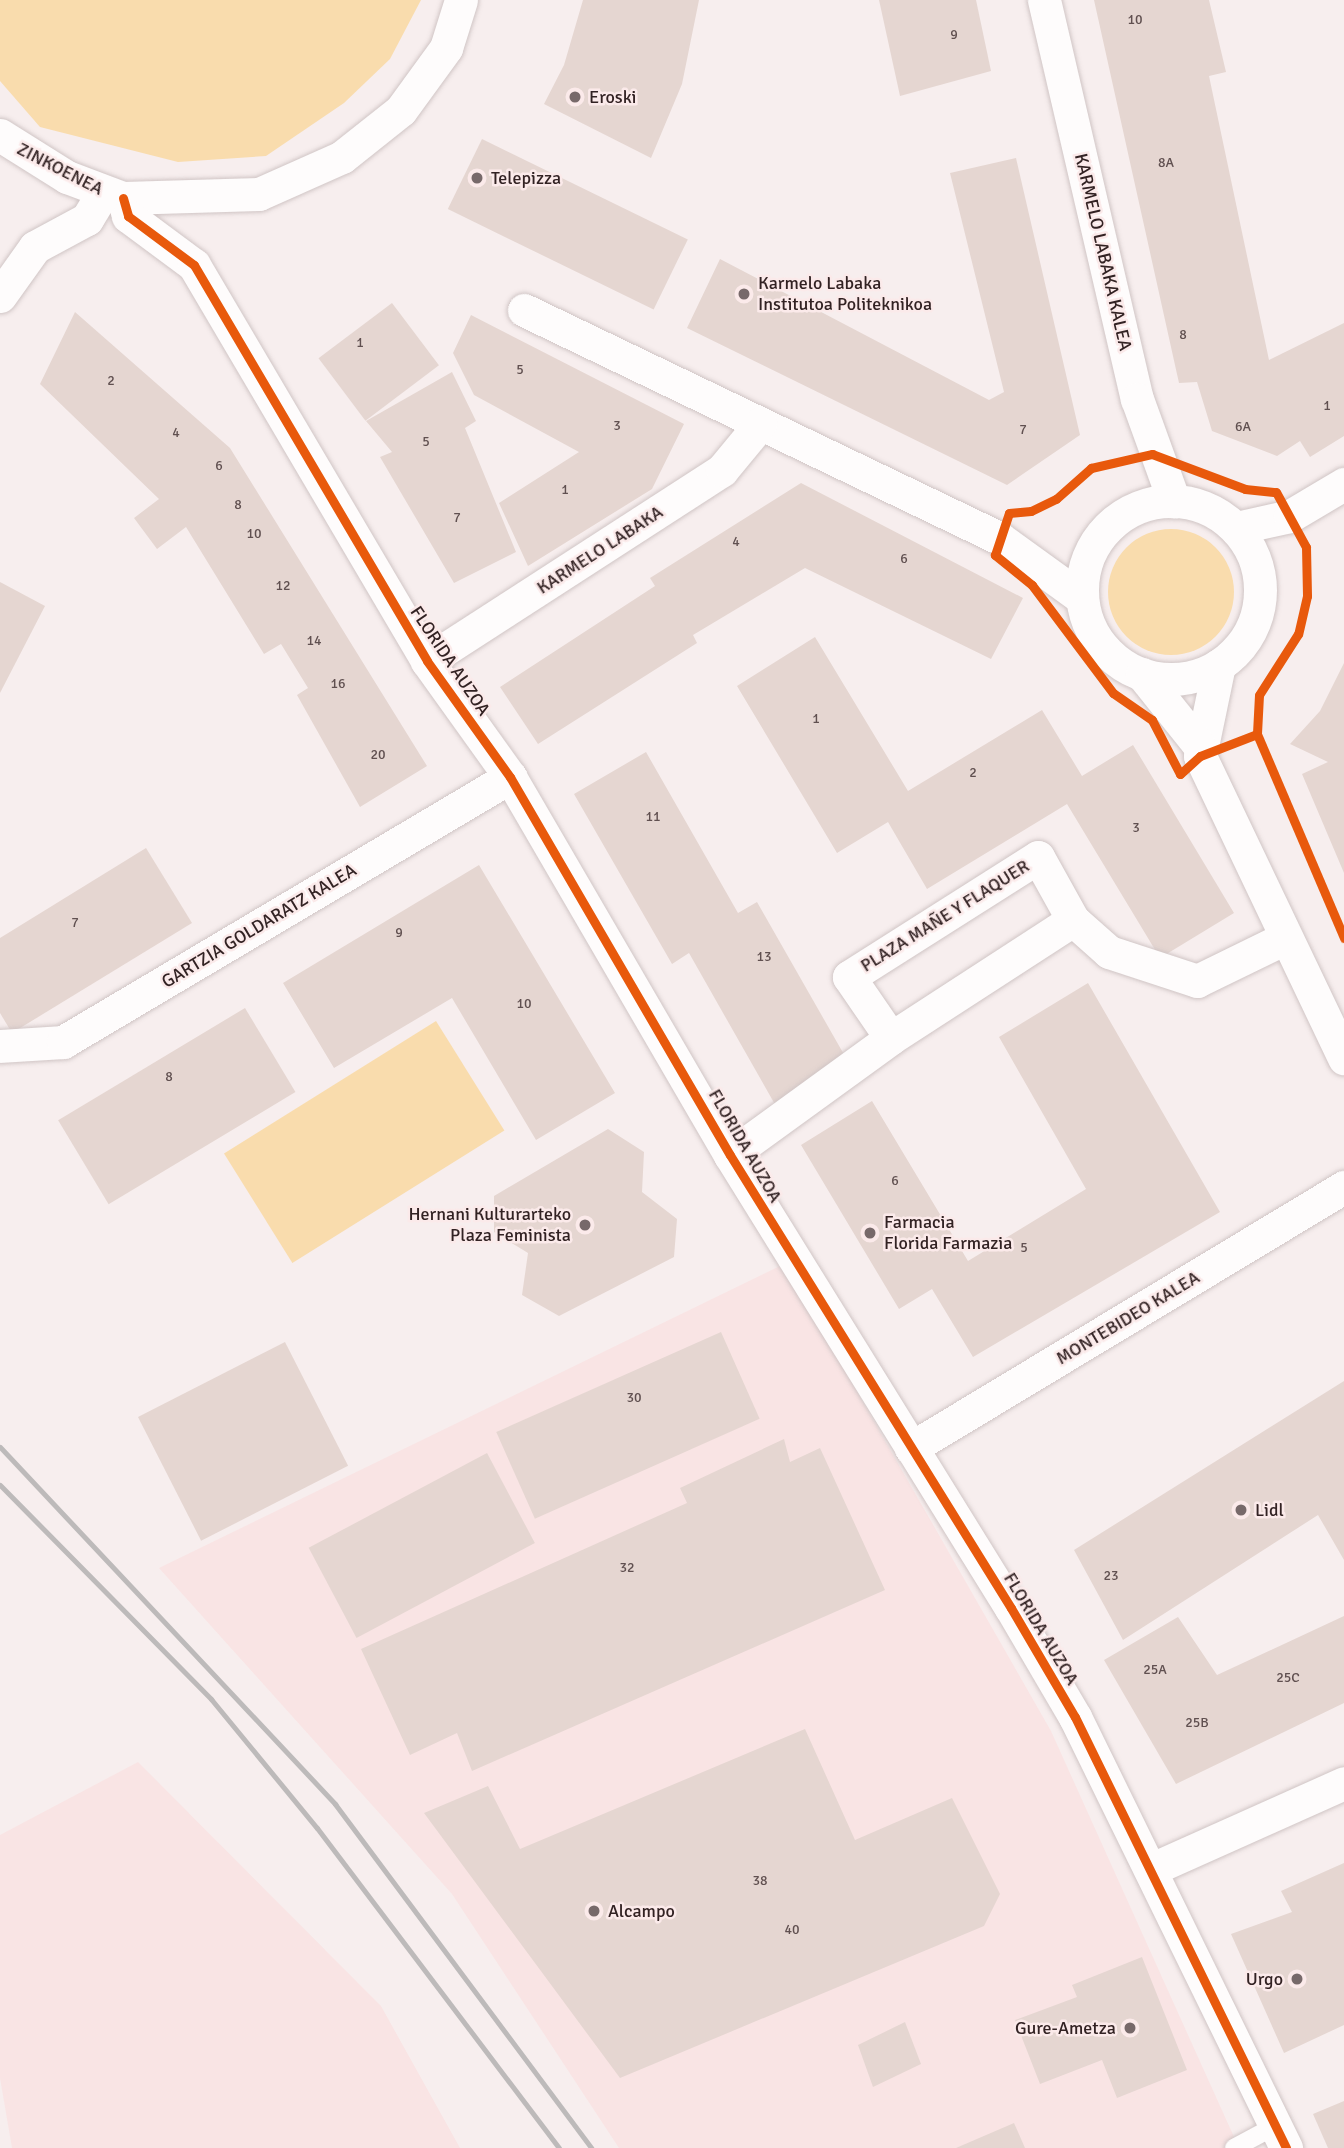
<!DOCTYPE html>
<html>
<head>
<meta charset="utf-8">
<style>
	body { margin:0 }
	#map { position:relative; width:1344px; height:2148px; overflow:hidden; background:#f7eeee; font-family:Signika,sans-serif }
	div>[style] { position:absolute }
	.built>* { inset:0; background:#f9e4e4 }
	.green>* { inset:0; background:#f9dcad; transform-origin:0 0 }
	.round { border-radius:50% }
	.building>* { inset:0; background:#e5d6d1; transform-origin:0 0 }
	.roads { filter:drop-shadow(0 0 2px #d0c5c5) drop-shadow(0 0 2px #d0c5c5) }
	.lane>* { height:18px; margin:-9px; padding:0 9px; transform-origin:9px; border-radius:9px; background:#fefcfc }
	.street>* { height:33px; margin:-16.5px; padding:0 16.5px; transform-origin:16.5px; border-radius:16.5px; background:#fefcfc }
	.street>.ring { margin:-16.5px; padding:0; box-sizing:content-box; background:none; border:33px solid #fefcfc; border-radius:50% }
	.rail>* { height:5px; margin:-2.5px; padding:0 2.5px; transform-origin:2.5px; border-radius:2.5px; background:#bdbaba }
	.cycleway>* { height:9px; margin:-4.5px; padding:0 4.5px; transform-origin:4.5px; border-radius:4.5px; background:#e8590c }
	.dots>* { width:19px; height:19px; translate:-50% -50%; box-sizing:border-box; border:4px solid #fbeaea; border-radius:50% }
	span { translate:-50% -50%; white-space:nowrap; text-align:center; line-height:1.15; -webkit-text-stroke:5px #fbeaea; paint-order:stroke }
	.number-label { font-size:14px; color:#605050 }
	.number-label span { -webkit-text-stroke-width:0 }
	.poi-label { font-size:18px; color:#322223 }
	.left { translate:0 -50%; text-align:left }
	.right { translate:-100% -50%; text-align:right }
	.street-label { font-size:18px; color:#322223 }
</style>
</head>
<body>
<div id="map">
	<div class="built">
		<i style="clip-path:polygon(784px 1264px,1051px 1731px,1239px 2148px,619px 2148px,452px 1894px,159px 1568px)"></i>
		<i style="clip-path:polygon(138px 1762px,381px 2006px,460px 2148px,12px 2148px,0 2078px,0 1835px)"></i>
	</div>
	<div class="green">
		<i style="clip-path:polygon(0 0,421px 0,390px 59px,344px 103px,266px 156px,178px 162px,40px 127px,0 81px)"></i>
		<i class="round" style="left:1108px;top:529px;width:126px;height:126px"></i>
		<i style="left:436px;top:1021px;width:129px;height:250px;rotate:58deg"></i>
	</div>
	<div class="building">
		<i style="clip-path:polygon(583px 0,699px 0,682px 84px,651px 158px,544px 104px,564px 65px)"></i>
		<i style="clip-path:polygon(879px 0,976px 0,991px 71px,900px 96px)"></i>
		<i style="clip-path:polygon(1094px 0,1209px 0,1226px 72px,1209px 76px,1269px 360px,1344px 323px,1344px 436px,1310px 457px,1300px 441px,1277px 456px,1212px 431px,1197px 382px,1179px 383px)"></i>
		<i style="left:482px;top:139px;width:229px;height:78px;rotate:26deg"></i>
		<i style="clip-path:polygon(1016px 158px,1080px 435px,1007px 485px,687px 328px,720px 259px,989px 400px,1004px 392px,950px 173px)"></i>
		<i style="left:392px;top:303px;width:78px;height:92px;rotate:53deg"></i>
		<i style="clip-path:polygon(75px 312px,230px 448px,427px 766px,360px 807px,297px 695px,308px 688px,281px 644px,264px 654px,186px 527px,157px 549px,134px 518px,159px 499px,40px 384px)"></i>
		<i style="clip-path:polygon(471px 315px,684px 424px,652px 489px,528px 566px,499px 503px,579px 452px,474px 395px,453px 353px)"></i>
		<i style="clip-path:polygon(452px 372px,476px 421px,465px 428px,516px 552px,454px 583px,380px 457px,392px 452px,366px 421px)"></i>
		<i style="clip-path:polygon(801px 483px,1023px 598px,991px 659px,805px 568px,693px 635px,697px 643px,538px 744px,500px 687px,655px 586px,650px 578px)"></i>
		<i style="clip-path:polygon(0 582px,45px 606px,0 693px)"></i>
		<i style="clip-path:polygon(815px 637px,908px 791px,1042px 710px,1082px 776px,1133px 745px,1234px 913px,1160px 958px,1067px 804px,927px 889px,888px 822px,837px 853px,737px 686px)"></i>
		<i style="clip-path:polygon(1344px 663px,1344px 873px,1302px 774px,1328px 762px,1290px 744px,1320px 711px)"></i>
		<i style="clip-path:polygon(646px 752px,738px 913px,757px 902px,850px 1065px,777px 1108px,689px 953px,672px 964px,574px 794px)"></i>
		<i style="clip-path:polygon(146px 848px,192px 923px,12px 1033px,0 1013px,0 938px)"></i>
		<i style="clip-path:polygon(479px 865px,615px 1093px,536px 1140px,452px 998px,334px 1068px,283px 983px)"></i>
		<i style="clip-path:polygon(1088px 983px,1220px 1212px,973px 1357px,932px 1289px,899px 1309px,801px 1145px,872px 1101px,968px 1261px,1086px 1189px,999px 1037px)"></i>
		<i style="left:245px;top:1008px;width:98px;height:218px;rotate:59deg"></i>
		<i style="clip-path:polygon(608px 1129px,644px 1152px,642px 1192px,677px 1219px,674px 1257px,559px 1316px,522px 1295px,528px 1253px,494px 1232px,494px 1196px)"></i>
		<i style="left:721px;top:1332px;width:95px;height:246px;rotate:66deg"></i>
		<i style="left:285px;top:1342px;width:139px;height:165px;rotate:63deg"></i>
		<i style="clip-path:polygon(1344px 1381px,1344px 1560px,1318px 1515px,1123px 1640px,1074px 1550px)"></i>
		<i style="clip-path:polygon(784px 1439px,790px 1462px,820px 1448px,885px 1590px,472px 1771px,457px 1733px,410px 1755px,361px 1649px,687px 1503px,680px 1488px)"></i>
		<i style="left:487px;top:1453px;width:102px;height:202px;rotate:62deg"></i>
		<i style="clip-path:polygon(1344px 1616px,1344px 1703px,1176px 1784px,1104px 1660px,1178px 1617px,1217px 1675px)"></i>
		<i style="clip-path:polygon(805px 1729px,855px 1840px,952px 1798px,1000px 1894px,984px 1926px,620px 2078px,424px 1813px,488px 1786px,520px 1849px)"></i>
		<i style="clip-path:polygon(1344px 1863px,1344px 2025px,1284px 2053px,1231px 1934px,1292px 1912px,1281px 1891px)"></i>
		<i style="clip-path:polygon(1142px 1957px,1187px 2070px,1117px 2098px,1102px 2060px,1040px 2084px,1015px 2020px,1077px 1997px,1072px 1985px)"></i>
		<i style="clip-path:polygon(905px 2022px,921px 2064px,873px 2087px,858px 2045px)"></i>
		<i style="clip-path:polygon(1344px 2101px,1344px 2148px,1328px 2148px,1313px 2114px)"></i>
		<i style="clip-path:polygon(1014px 2123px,1025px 2148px,956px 2148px)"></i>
	</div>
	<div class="roads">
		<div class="lane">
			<i style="left:1234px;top:2148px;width:47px;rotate:-28.2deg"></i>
		</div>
		<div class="street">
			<i style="left:1044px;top:0;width:410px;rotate:76.9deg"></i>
			<i style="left:1137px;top:399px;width:109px;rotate:70.1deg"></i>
			<i style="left:0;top:135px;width:79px;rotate:32.1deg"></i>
			<i style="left:67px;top:177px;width:60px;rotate:20.6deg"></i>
			<i style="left:123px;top:198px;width:136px;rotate:-1.7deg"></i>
			<i style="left:259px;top:194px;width:91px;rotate:-24deg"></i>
			<i style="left:342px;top:157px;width:75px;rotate:-38.5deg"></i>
			<i style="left:401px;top:110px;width:77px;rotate:-54deg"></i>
			<i style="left:446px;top:48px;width:50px;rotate:-72.6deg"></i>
			<i style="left:123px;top:198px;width:19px;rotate:74deg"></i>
			<i style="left:128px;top:216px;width:82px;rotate:36.6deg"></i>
			<i style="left:194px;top:265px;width:459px;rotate:59.5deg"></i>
			<i style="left:427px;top:661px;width:143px;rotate:54.4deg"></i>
			<i style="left:510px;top:777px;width:437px;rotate:59.8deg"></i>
			<i style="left:730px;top:1155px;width:533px;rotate:58.19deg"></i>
			<i style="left:1011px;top:1608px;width:126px;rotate:59.6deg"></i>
			<i style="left:1075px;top:1717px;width:480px;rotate:63.9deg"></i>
			<i style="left:0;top:296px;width:60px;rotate:-54.5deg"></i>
			<i style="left:35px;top:247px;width:59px;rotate:-28.3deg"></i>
			<i style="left:87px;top:219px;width:31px;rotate:-59deg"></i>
			<i style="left:524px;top:310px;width:527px;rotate:25.64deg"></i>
			<i style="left:999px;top:538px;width:102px;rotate:35.9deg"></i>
			<i class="ring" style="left:1082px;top:501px;width:145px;height:145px"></i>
			<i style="left:1236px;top:528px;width:55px;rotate:-12.5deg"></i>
			<i style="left:1290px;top:516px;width:63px;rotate:-30.7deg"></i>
			<i style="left:427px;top:661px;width:351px;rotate:-32.9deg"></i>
			<i style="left:722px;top:470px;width:60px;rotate:-50.4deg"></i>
			<i style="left:1219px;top:665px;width:93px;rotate:101.8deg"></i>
			<i style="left:1200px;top:756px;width:335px;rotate:64.5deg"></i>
			<i style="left:1142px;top:674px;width:90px;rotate:51.3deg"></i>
			<i style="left:1073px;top:920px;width:48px;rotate:41.6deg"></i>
			<i style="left:1109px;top:952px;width:93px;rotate:18.2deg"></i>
			<i style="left:1197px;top:981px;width:96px;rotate:-26deg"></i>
			<i style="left:0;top:1046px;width:63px;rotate:-3.6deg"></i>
			<i style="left:63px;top:1042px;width:520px;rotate:-30.66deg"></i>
			<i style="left:730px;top:1155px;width:199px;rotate:-36deg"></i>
			<i style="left:891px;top:1038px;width:217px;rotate:-33deg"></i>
			<i style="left:1073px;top:920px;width:72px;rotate:-119.1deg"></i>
			<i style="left:1038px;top:857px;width:224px;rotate:147.6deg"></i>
			<i style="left:849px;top:977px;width:74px;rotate:55.5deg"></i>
			<i style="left:911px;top:1448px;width:506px;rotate:-31.08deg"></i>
			<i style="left:1152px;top:1869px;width:210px;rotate:-24.1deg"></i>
		</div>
	</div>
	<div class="rail">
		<i style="left:0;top:1447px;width:490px;rotate:46.8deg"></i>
		<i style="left:335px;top:1804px;width:429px;rotate:53.3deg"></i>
		<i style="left:0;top:1485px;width:301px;rotate:45.4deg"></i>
		<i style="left:211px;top:1699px;width:167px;rotate:50.6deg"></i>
		<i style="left:317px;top:1828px;width:401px;rotate:52.9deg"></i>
	</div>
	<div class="cycleway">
		<i style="left:123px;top:198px;width:19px;rotate:74deg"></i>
		<i style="left:128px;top:216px;width:82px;rotate:36.6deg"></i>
		<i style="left:194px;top:265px;width:459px;rotate:59.5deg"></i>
		<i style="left:427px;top:661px;width:143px;rotate:54.4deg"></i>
		<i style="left:510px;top:777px;width:437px;rotate:59.8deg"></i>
		<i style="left:730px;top:1155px;width:533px;rotate:58.19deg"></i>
		<i style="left:1011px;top:1608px;width:126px;rotate:59.6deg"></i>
		<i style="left:1075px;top:1717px;width:480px;rotate:63.9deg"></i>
		<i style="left:1257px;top:734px;width:61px;rotate:158.9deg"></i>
		<i style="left:1200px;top:756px;width:27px;rotate:138deg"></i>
		<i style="left:1180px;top:774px;width:61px;rotate:-117.4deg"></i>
		<i style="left:1152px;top:720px;width:47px;rotate:-145.3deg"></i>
		<i style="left:1113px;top:693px;width:135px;rotate:-126.9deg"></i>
		<i style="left:1032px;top:585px;width:48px;rotate:-141deg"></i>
		<i style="left:995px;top:555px;width:44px;rotate:-71.6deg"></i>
		<i style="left:1009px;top:513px;width:22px;rotate:-5deg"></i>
		<i style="left:1031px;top:511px;width:28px;rotate:-26deg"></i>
		<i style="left:1056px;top:499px;width:47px;rotate:-41.5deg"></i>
		<i style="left:1091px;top:468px;width:63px;rotate:-12.9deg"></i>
		<i style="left:1152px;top:454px;width:99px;rotate:20.6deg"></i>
		<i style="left:1245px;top:489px;width:31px;rotate:6deg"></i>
		<i style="left:1276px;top:492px;width:63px;rotate:61.4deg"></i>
		<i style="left:1306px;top:547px;width:49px;rotate:88.8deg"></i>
		<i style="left:1307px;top:596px;width:39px;rotate:103deg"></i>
		<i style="left:1298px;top:634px;width:72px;rotate:122.6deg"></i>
		<i style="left:1259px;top:695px;width:39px;rotate:93deg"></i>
		<i style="left:1257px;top:734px;width:222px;rotate:66.9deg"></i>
	</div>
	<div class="dots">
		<i style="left:575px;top:97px;background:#77696a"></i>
		<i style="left:477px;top:178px;background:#77696a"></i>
		<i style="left:744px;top:294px;background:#77696a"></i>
		<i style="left:585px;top:1225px;background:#77696a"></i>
		<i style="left:870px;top:1233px;background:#77696a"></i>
		<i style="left:1241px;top:1510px;background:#77696a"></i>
		<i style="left:594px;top:1911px;background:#77696a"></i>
		<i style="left:1297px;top:1979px;background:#77696a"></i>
		<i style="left:1130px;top:2028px;background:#77696a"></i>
	</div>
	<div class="number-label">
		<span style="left:1135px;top:20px">10</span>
		<span style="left:954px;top:35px">9</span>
		<span style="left:1166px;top:163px">8A</span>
		<span style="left:1183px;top:335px">8</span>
		<span style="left:360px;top:343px">1</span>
		<span style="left:520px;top:370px">5</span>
		<span style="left:111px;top:381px">2</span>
		<span style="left:1327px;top:406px">1</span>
		<span style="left:617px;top:426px">3</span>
		<span style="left:1243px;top:427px">6A</span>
		<span style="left:1023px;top:430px">7</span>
		<span style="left:176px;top:433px">4</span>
		<span style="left:426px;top:442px">5</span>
		<span style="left:219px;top:466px">6</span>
		<span style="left:565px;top:490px">1</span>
		<span style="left:238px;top:505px">8</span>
		<span style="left:457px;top:518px">7</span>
		<span style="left:254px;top:534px">10</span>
		<span style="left:736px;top:542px">4</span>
		<span style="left:904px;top:559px">6</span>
		<span style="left:283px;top:586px">12</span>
		<span style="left:314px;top:641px">14</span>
		<span style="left:338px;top:684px">16</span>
		<span style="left:816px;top:719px">1</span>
		<span style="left:378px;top:755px">20</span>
		<span style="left:973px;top:773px">2</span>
		<span style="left:653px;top:817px">11</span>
		<span style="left:1136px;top:828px">3</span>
		<span style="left:75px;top:923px">7</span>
		<span style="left:399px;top:933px">9</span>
		<span style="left:764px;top:957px">13</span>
		<span style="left:524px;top:1004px">10</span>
		<span style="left:169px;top:1077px">8</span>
		<span style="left:895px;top:1181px">6</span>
		<span style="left:1024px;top:1248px">5</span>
		<span style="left:634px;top:1398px">30</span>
		<span style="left:627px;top:1568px">32</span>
		<span style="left:1111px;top:1576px">23</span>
		<span style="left:1155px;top:1670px">25A</span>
		<span style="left:1288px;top:1678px">25C</span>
		<span style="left:1197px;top:1723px">25B</span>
		<span style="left:760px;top:1881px">38</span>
		<span style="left:792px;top:1930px">40</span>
	</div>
	<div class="poi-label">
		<span class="left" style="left:589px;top:97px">Eroski</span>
		<span class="left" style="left:491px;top:178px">Telepizza</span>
		<span class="left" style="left:758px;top:294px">Karmelo Labaka<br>Institutoa Politeknikoa</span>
		<span class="right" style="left:571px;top:1225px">Hernani Kulturarteko<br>Plaza Feminista</span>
		<span class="left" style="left:884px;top:1233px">Farmacia<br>Florida Farmazia</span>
		<span class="left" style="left:1255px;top:1510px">Lidl</span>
		<span class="left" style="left:608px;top:1911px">Alcampo</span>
		<span class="right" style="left:1283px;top:1979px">Urgo</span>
		<span class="right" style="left:1116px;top:2028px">Gure-Ametza</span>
	</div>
	<div class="street-label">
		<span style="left:60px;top:169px;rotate:27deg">ZINKOENEA</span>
		<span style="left:1103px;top:252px;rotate:77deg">KARMELO LABAKA KALEA</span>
		<span style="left:600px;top:550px;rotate:-33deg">KARMELO LABAKA</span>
		<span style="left:450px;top:661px;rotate:56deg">FLORIDA AUZOA</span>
		<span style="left:945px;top:916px;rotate:-32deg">PLAZA MAÑE Y FLAQUER</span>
		<span style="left:259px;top:926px;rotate:-31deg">GARTZIA GOLDARATZ KALEA</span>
		<span style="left:745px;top:1146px;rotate:60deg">FLORIDA AUZOA</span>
		<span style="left:1128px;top:1318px;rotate:-31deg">MONTEBIDEO KALEA</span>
		<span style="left:1041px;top:1629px;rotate:59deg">FLORIDA AUZOA</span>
	</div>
</div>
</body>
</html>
